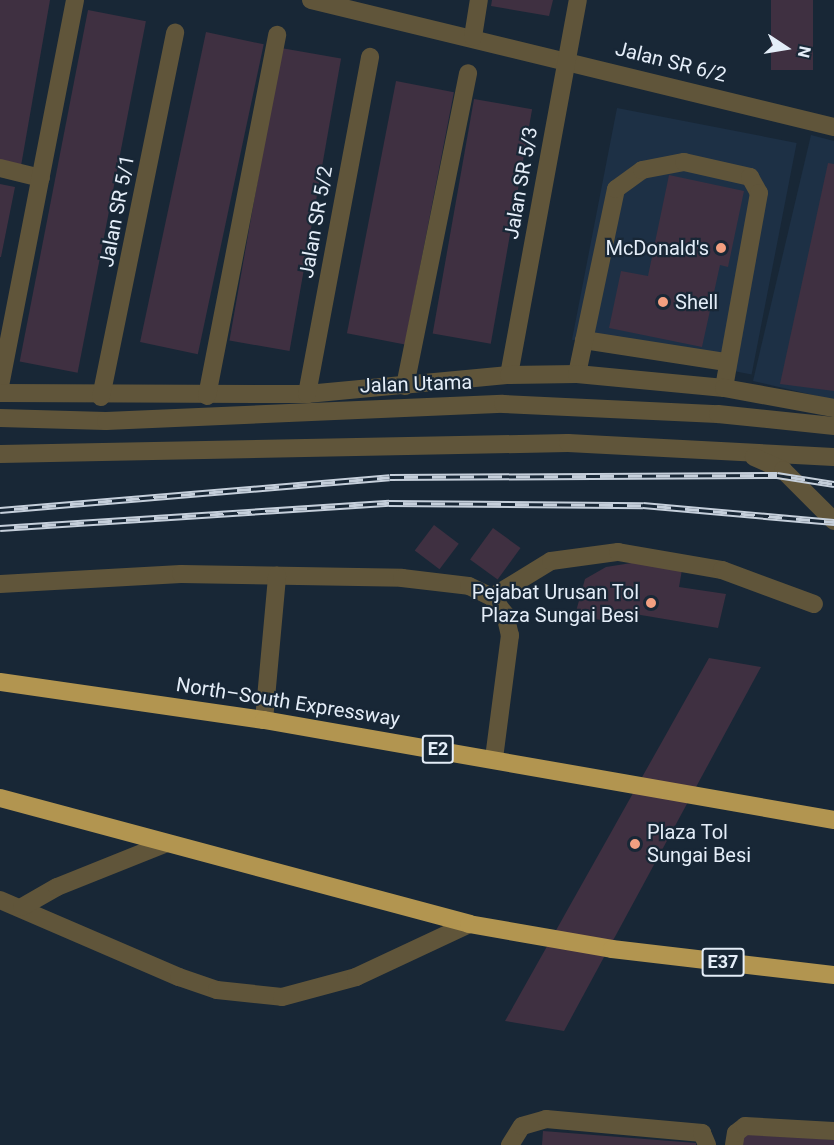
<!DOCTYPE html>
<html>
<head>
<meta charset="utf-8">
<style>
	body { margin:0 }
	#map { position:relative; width:834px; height:1145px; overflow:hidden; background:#182736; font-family:Roboto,sans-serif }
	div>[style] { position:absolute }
	.built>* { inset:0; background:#1d3045; transform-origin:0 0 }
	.building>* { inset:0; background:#3f3041; transform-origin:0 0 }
	.minor>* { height:18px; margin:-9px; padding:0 9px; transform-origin:9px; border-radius:9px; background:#60553a }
	.highway>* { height:18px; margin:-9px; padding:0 9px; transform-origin:9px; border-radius:9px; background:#b29550 }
	.rail>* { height:7px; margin-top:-3.5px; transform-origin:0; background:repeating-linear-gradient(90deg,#182736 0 14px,#c5cfdb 0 28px); box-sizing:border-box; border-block:2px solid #c5cfdb }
	.dots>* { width:16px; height:16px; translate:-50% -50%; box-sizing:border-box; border:3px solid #182736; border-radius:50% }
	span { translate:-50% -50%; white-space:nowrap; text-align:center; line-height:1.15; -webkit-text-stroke:4.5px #182736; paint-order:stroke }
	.shield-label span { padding:2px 4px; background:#182736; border:2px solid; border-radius:4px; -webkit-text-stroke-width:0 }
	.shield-label { font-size:18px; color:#e4edf8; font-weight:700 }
	.street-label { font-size:20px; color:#e4edf8 }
	.poi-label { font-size:20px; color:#e4edf8 }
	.right { translate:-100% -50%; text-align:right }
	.left { translate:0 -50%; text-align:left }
	.north { position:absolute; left:756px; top:18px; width:60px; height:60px; -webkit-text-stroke:4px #182736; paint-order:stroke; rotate:102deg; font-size:16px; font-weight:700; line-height:24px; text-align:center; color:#e4edf8 }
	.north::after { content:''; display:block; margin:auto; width:21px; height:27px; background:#e4edf8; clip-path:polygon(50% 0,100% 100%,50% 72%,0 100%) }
</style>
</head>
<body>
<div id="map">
	<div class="built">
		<i style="left:617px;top:108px;width:183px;height:236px;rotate:11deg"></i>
		<i style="clip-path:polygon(811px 135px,834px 141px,834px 400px,753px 381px)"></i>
	</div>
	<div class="building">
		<i style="clip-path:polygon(0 0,50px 0,21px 166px,0 163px)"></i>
		<i style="clip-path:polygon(492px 0,553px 0,549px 16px,491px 6px)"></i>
		<i style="left:771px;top:0;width:42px;height:70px"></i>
		<i style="left:88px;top:10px;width:59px;height:358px;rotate:11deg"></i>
		<i style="left:206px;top:32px;width:59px;height:317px;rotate:12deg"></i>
		<i style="left:281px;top:48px;width:61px;height:297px;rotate:10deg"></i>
		<i style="left:396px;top:81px;width:59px;height:257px;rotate:11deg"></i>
		<i style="left:474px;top:99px;width:59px;height:238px;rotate:10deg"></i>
		<i style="clip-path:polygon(828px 163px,834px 164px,834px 391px,780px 384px)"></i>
		<i style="clip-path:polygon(669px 175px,744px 191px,728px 267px,720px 265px,702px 347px,609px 328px,621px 271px,648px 276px)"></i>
		<i style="clip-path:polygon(0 184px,15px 187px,1px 257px,0 257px)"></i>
		<i style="left:434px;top:525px;width:31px;height:32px;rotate:37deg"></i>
		<i style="left:493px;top:528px;width:34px;height:39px;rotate:36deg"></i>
		<i style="clip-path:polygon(644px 561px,683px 564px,679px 587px,726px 594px,718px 628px,617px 611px,611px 622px,575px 615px,585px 579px,606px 567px)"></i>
		<i style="clip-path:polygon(709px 658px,761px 667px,564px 1031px,505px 1021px)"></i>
		<i style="clip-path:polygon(543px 1131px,696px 1143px,696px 1145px,542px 1145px)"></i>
		<i style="clip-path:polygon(742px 1132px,834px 1140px,834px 1145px,741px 1145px)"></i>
	</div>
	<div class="minor">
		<i style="left:311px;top:0;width:538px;rotate:13.65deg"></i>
		<i style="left:473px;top:37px;width:37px;rotate:-81deg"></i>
		<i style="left:0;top:168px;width:42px;rotate:13.7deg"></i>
		<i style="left:584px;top:340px;width:144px;rotate:8.8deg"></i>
		<i style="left:577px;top:374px;width:189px;rotate:-78.1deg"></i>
		<i style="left:616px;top:189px;width:32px;rotate:-36deg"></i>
		<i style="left:642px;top:170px;width:43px;rotate:-10.8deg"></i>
		<i style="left:684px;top:162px;width:68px;rotate:12.8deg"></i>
		<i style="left:750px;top:177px;width:18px;rotate:61deg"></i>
		<i style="left:759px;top:193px;width:198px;rotate:100.2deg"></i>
		<i style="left:509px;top:375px;width:381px;rotate:-79.6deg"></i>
		<i style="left:0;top:386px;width:393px;rotate:-79deg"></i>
		<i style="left:405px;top:386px;width:319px;rotate:-78.6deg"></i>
		<i style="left:0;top:393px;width:307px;rotate:0.2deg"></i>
		<i style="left:307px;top:394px;width:203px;rotate:-5.4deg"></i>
		<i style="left:509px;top:375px;width:68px;rotate:-0.8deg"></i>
		<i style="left:577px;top:374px;width:148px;rotate:5.4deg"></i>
		<i style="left:724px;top:388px;width:112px;rotate:10.3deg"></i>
		<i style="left:307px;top:394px;width:343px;rotate:-79.4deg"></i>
		<i style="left:207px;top:396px;width:368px;rotate:-79deg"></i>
		<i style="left:101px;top:397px;width:372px;rotate:-78.5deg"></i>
		<i style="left:0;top:418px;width:106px;rotate:1.6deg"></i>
		<i style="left:106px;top:421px;width:397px;rotate:-2.5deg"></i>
		<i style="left:503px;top:404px;width:215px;rotate:2.7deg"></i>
		<i style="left:718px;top:414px;width:117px;rotate:5.9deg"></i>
		<i style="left:0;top:454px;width:568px;rotate:-1.11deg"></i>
		<i style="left:568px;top:443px;width:266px;rotate:3deg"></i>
		<i style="left:754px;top:457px;width:32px;rotate:24deg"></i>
		<i style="left:783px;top:470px;width:72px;rotate:45deg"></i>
		<i style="left:0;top:584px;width:181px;rotate:-3.2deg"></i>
		<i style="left:181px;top:574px;width:221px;rotate:1deg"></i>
		<i style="left:402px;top:578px;width:67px;rotate:6.8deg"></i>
		<i style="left:469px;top:586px;width:25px;rotate:26deg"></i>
		<i style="left:492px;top:597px;width:21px;rotate:53deg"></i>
		<i style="left:505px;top:614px;width:22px;rotate:77deg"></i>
		<i style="left:510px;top:635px;width:124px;rotate:97.4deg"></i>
		<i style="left:492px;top:597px;width:69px;rotate:-31.4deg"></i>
		<i style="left:551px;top:561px;width:68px;rotate:-7.7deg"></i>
		<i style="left:618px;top:552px;width:106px;rotate:9.8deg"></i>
		<i style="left:722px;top:570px;width:98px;rotate:20.3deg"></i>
		<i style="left:264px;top:720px;width:145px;rotate:-84.8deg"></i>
		<i style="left:0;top:900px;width:195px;rotate:23.3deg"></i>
		<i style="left:179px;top:977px;width:40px;rotate:18.9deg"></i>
		<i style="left:217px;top:990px;width:65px;rotate:6.1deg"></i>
		<i style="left:282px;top:997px;width:77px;rotate:-15.1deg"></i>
		<i style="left:356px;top:977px;width:125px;rotate:-25.1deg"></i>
		<i style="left:22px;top:907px;width:40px;rotate:-29.7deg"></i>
		<i style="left:57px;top:887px;width:118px;rotate:-21.8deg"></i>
		<i style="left:510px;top:1145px;width:22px;rotate:-58deg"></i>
		<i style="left:522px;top:1126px;width:25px;rotate:-16deg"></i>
		<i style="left:546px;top:1119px;width:157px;rotate:5.1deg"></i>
		<i style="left:702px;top:1133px;width:13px;rotate:67deg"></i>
		<i style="left:734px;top:1145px;width:12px;rotate:-81deg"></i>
		<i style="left:736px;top:1133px;width:11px;rotate:-38deg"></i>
		<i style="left:745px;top:1126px;width:89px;rotate:3.2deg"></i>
	</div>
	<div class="highway">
		<i style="left:0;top:682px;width:267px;rotate:8.2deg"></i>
		<i style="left:264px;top:720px;width:579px;rotate:9.95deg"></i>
		<i style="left:0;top:798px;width:486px;rotate:15deg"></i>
		<i style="left:469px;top:924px;width:145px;rotate:9.9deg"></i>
		<i style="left:612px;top:949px;width:224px;rotate:6.7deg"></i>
	</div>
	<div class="rail">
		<i style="left:0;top:510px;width:391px;rotate:-4.8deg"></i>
		<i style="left:390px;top:477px;width:387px;rotate:-0.3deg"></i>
		<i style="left:777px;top:475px;width:58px;rotate:9deg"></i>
		<i style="left:0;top:528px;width:390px;rotate:-3.7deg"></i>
		<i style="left:389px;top:503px;width:254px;rotate:0.5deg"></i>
		<i style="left:643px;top:505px;width:192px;rotate:5.1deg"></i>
	</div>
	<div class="dots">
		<i style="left:721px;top:248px;background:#f2a081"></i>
		<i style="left:663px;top:302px;background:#f2a081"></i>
		<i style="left:651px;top:603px;background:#f2a081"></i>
		<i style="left:635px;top:844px;background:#f2a081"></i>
	</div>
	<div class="shield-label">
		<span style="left:438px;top:749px">E2</span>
		<span style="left:723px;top:962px">E37</span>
	</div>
	<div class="street-label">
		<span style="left:671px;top:62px;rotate:14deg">Jalan SR 6/2</span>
		<span style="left:521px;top:183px;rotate:-80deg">Jalan SR 5/3</span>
		<span style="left:117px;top:211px;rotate:-79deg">Jalan SR 5/1</span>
		<span style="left:316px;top:222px;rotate:-80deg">Jalan SR 5/2</span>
		<span style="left:416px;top:384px;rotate:-2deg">Jalan Utama</span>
		<span style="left:288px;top:702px;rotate:9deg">North–South Expressway</span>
	</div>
	<div class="poi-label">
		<span class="right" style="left:709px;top:248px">McDonald's</span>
		<span class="left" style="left:675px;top:302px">Shell</span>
		<span class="right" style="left:639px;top:604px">Pejabat Urusan Tol<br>Plaza Sungai Besi</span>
		<span class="left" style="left:647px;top:844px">Plaza Tol<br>Sungai Besi</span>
	</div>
	<div class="north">N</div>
</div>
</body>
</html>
